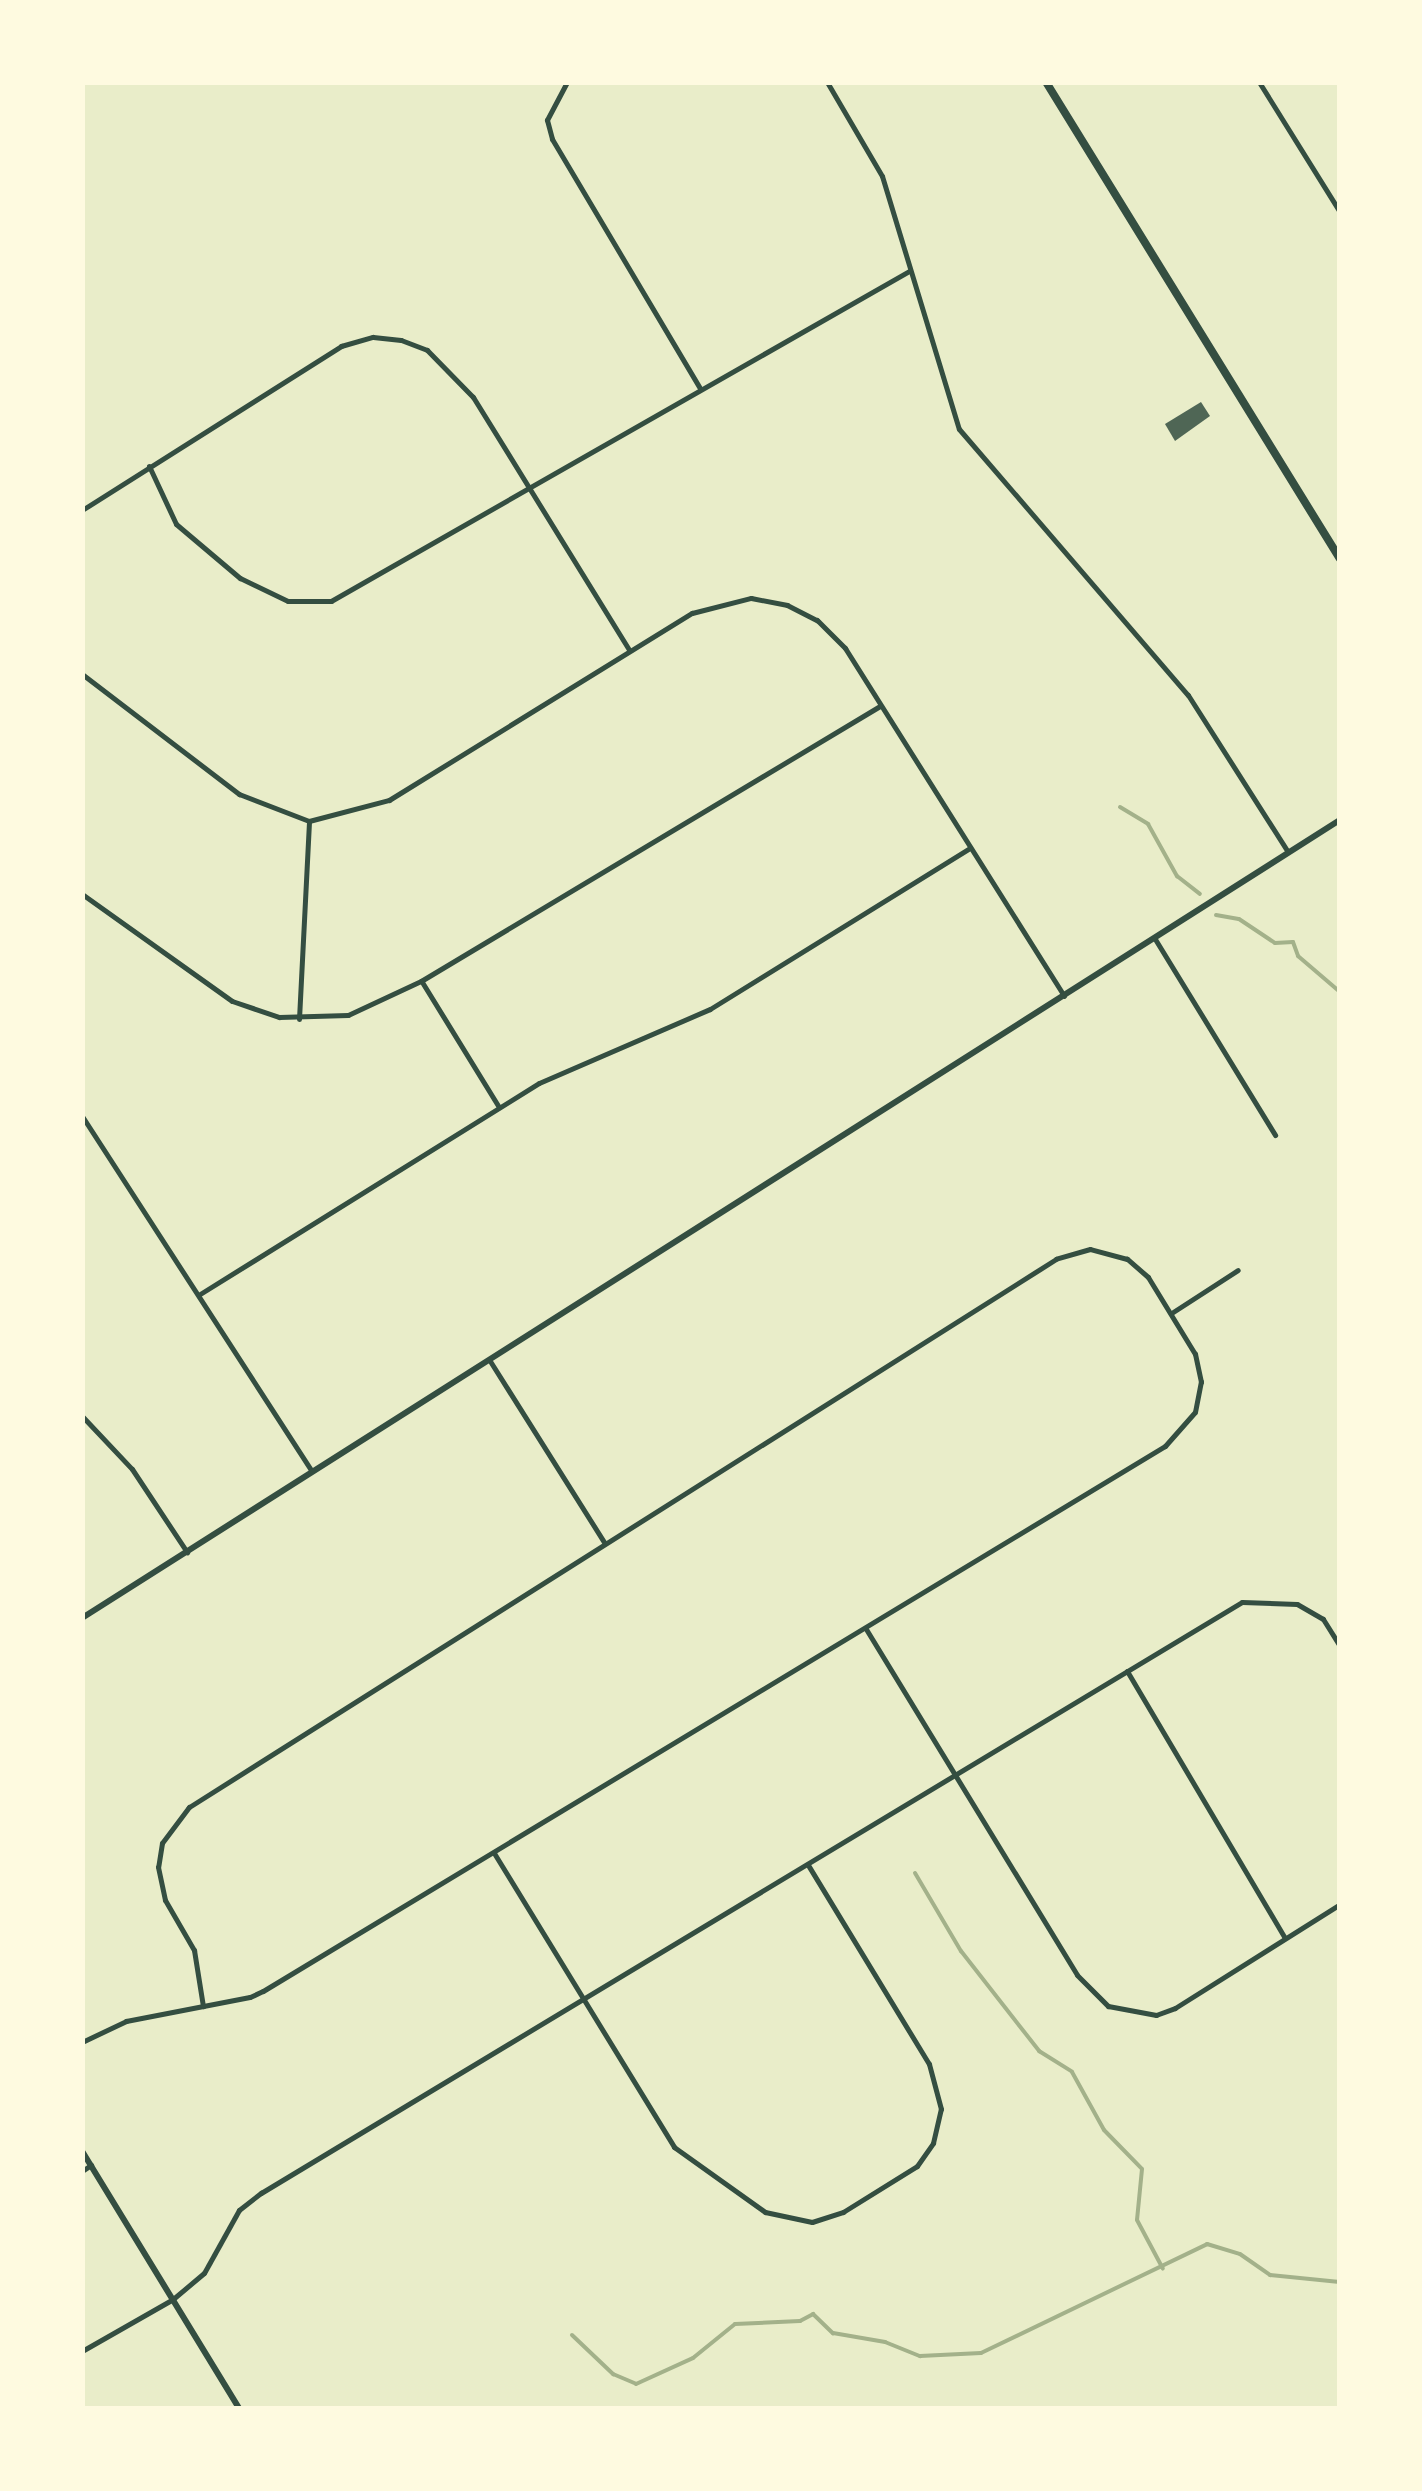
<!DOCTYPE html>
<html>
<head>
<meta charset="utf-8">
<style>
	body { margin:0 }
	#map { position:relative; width:1422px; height:2491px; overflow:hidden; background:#e9edc9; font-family:Raleway,sans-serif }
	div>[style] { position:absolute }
	.stream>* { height:4px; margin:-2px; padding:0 2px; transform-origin:2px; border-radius:2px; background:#a3b18a }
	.building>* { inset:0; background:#4f6655 }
	.minor>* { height:5px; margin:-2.5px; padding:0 2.5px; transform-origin:2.5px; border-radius:2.5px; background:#344e41 }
	.tertiary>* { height:6px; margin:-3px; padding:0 3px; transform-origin:3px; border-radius:3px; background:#344e41 }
	.primary>* { height:8px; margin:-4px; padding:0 4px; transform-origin:4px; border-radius:4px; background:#344e41 }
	span { translate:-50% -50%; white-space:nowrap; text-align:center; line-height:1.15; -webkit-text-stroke:10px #fefae0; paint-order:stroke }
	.frame { position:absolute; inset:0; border:85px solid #fefae0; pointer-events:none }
</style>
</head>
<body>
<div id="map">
	<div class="stream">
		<i style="left:1120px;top:807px;width:33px;rotate:31deg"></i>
		<i style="left:1148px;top:824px;width:60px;rotate:60.9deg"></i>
		<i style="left:1177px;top:876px;width:29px;rotate:38deg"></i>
		<i style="left:1216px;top:915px;width:23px;rotate:10deg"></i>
		<i style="left:1239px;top:919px;width:43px;rotate:33.7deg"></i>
		<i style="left:1275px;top:943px;width:18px;rotate:-3deg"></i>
		<i style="left:1293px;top:942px;width:15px;rotate:70deg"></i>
		<i style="left:1298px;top:956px;width:55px;rotate:40.6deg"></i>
		<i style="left:915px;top:1873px;width:91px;rotate:59.5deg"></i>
		<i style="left:961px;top:1951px;width:127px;rotate:52deg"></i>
		<i style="left:1039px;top:2051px;width:39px;rotate:32deg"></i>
		<i style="left:1072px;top:2072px;width:66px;rotate:61.1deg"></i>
		<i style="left:1104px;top:2130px;width:54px;rotate:45.7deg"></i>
		<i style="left:1142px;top:2169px;width:51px;rotate:95.6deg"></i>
		<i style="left:1137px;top:2220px;width:55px;rotate:62deg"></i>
		<i style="left:572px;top:2335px;width:57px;rotate:43.6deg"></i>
		<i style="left:613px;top:2374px;width:25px;rotate:23deg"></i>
		<i style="left:636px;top:2384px;width:63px;rotate:-24.5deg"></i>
		<i style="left:693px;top:2358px;width:54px;rotate:-39deg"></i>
		<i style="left:735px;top:2324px;width:65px;rotate:-2.6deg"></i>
		<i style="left:800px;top:2321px;width:15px;rotate:-28deg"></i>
		<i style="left:813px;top:2314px;width:28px;rotate:44deg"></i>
		<i style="left:833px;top:2333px;width:53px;rotate:9.8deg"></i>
		<i style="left:885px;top:2342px;width:38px;rotate:22deg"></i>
		<i style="left:920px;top:2356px;width:61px;rotate:-2.8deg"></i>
		<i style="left:981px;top:2353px;width:251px;rotate:-25.7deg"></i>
		<i style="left:1207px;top:2244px;width:34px;rotate:17deg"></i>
		<i style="left:1240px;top:2254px;width:37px;rotate:35deg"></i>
		<i style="left:1270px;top:2275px;width:70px;rotate:5.7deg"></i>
	</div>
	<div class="building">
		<i style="clip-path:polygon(1201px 402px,1210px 416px,1175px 441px,1165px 424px)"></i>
	</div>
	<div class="minor">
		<i style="left:567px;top:82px;width:43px;rotate:117.8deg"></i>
		<i style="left:547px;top:120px;width:20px;rotate:75deg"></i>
		<i style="left:552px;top:139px;width:290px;rotate:59.3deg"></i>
		<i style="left:827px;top:82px;width:109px;rotate:59.7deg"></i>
		<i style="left:882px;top:176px;width:264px;rotate:73.1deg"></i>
		<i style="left:959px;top:429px;width:351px;rotate:49.3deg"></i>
		<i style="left:1188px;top:695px;width:186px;rotate:57.5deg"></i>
		<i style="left:1259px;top:82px;width:153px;rotate:58.1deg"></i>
		<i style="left:149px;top:466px;width:64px;rotate:65deg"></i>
		<i style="left:176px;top:524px;width:84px;rotate:40.2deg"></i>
		<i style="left:240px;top:578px;width:53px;rotate:25.6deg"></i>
		<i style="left:288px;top:601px;width:43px"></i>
		<i style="left:331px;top:601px;width:666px;rotate:-29.72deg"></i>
		<i style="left:82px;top:510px;width:307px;rotate:-32.3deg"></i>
		<i style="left:341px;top:346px;width:33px;rotate:-16deg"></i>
		<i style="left:373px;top:337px;width:28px;rotate:6deg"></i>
		<i style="left:401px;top:340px;width:28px;rotate:21deg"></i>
		<i style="left:427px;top:350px;width:66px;rotate:45.6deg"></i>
		<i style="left:473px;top:397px;width:297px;rotate:58.3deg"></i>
		<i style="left:82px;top:674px;width:198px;rotate:37.4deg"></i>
		<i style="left:239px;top:794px;width:75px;rotate:21.1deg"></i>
		<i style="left:309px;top:821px;width:83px;rotate:-14.7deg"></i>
		<i style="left:389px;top:800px;width:356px;rotate:-31.7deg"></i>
		<i style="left:692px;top:613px;width:61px;rotate:-14.3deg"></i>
		<i style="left:751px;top:598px;width:37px;rotate:11deg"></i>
		<i style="left:787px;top:605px;width:34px;rotate:27deg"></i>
		<i style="left:817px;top:620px;width:40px;rotate:45deg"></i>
		<i style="left:845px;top:648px;width:411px;rotate:57.8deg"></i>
		<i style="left:82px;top:894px;width:184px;rotate:35.5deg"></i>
		<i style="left:232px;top:1001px;width:50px;rotate:18.8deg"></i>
		<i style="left:279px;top:1017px;width:69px;rotate:-1.7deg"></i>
		<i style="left:348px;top:1015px;width:81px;rotate:-25deg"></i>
		<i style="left:421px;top:981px;width:535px;rotate:-30.93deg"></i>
		<i style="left:1155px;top:939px;width:230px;rotate:58.5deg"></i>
		<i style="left:422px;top:982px;width:147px;rotate:58.4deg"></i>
		<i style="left:299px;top:1019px;width:197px;rotate:-87.1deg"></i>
		<i style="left:82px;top:1116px;width:423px;rotate:57.1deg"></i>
		<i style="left:200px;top:1294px;width:399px;rotate:-31.9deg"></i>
		<i style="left:539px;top:1083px;width:186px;rotate:-23.4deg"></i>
		<i style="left:710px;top:1009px;width:306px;rotate:-31.8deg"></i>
		<i style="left:1173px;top:1312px;width:77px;rotate:-32.9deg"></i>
		<i style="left:490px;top:1361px;width:214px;rotate:57.8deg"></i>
		<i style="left:82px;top:1416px;width:73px;rotate:46.7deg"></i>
		<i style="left:132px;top:1469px;width:100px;rotate:56.5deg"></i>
		<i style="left:866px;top:1629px;width:405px;rotate:58.6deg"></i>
		<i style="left:1077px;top:1975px;width:44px;rotate:45deg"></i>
		<i style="left:1108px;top:2006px;width:49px;rotate:10.6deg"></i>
		<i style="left:1156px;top:2015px;width:20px;rotate:-20deg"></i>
		<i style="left:1175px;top:2008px;width:195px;rotate:-32.2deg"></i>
		<i style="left:1127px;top:1671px;width:309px;rotate:59.4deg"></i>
		<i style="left:494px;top:1853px;width:345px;rotate:58.5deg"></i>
		<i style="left:674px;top:2147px;width:112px;rotate:35.5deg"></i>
		<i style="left:765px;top:2212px;width:48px;rotate:12deg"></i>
		<i style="left:812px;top:2222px;width:33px;rotate:-18deg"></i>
		<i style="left:843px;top:2212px;width:87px;rotate:-31.9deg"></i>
		<i style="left:917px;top:2166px;width:28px;rotate:-55deg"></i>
		<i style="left:933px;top:2143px;width:35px;rotate:-77deg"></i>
		<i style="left:941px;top:2109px;width:47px;rotate:-104.9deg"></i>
		<i style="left:929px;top:2064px;width:233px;rotate:-121.3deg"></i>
		<i style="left:82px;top:2042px;width:49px;rotate:-25.5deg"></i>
		<i style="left:126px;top:2021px;width:126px;rotate:-11deg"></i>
		<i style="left:250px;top:1997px;width:14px;rotate:-25deg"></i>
		<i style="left:263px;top:1991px;width:1054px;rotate:-31.14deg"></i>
		<i style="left:1165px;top:1446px;width:45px;rotate:-48.6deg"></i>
		<i style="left:1195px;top:1412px;width:31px;rotate:-79deg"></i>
		<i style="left:1201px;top:1382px;width:29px;rotate:-102deg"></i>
		<i style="left:1195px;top:1354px;width:90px;rotate:-121.4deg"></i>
		<i style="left:1148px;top:1277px;width:28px;rotate:-139deg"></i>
		<i style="left:1127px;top:1259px;width:38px;rotate:-165deg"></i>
		<i style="left:1090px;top:1249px;width:35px;rotate:164deg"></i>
		<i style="left:1056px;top:1259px;width:1026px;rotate:147.7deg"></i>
		<i style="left:189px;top:1807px;width:45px;rotate:126.9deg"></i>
		<i style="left:162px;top:1843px;width:24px;rotate:99deg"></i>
		<i style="left:158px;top:1867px;width:34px;rotate:78deg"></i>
		<i style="left:165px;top:1900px;width:58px;rotate:59.9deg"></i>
		<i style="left:194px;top:1950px;width:57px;rotate:80.9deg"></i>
		<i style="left:82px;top:2171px;width:11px;rotate:-34deg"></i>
		<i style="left:82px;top:2351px;width:105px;rotate:-29.7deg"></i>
		<i style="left:173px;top:2299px;width:40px;rotate:-40deg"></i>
		<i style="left:204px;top:2273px;width:72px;rotate:-60.9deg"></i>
		<i style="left:239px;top:2210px;width:28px;rotate:-38deg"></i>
		<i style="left:261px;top:2193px;width:1145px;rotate:-31.07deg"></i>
		<i style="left:1242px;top:1602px;width:55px;rotate:2.1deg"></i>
		<i style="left:1297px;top:1604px;width:30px;rotate:30deg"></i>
		<i style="left:1323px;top:1619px;width:32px;rotate:58deg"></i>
	</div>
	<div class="tertiary">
		<i style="left:82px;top:1618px;width:1490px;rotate:-32.39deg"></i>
		<i style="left:82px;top:2151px;width:301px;rotate:58.6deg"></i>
	</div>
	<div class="primary">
		<i style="left:1046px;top:82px;width:560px;rotate:58.35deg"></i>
	</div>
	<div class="frame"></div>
</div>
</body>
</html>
